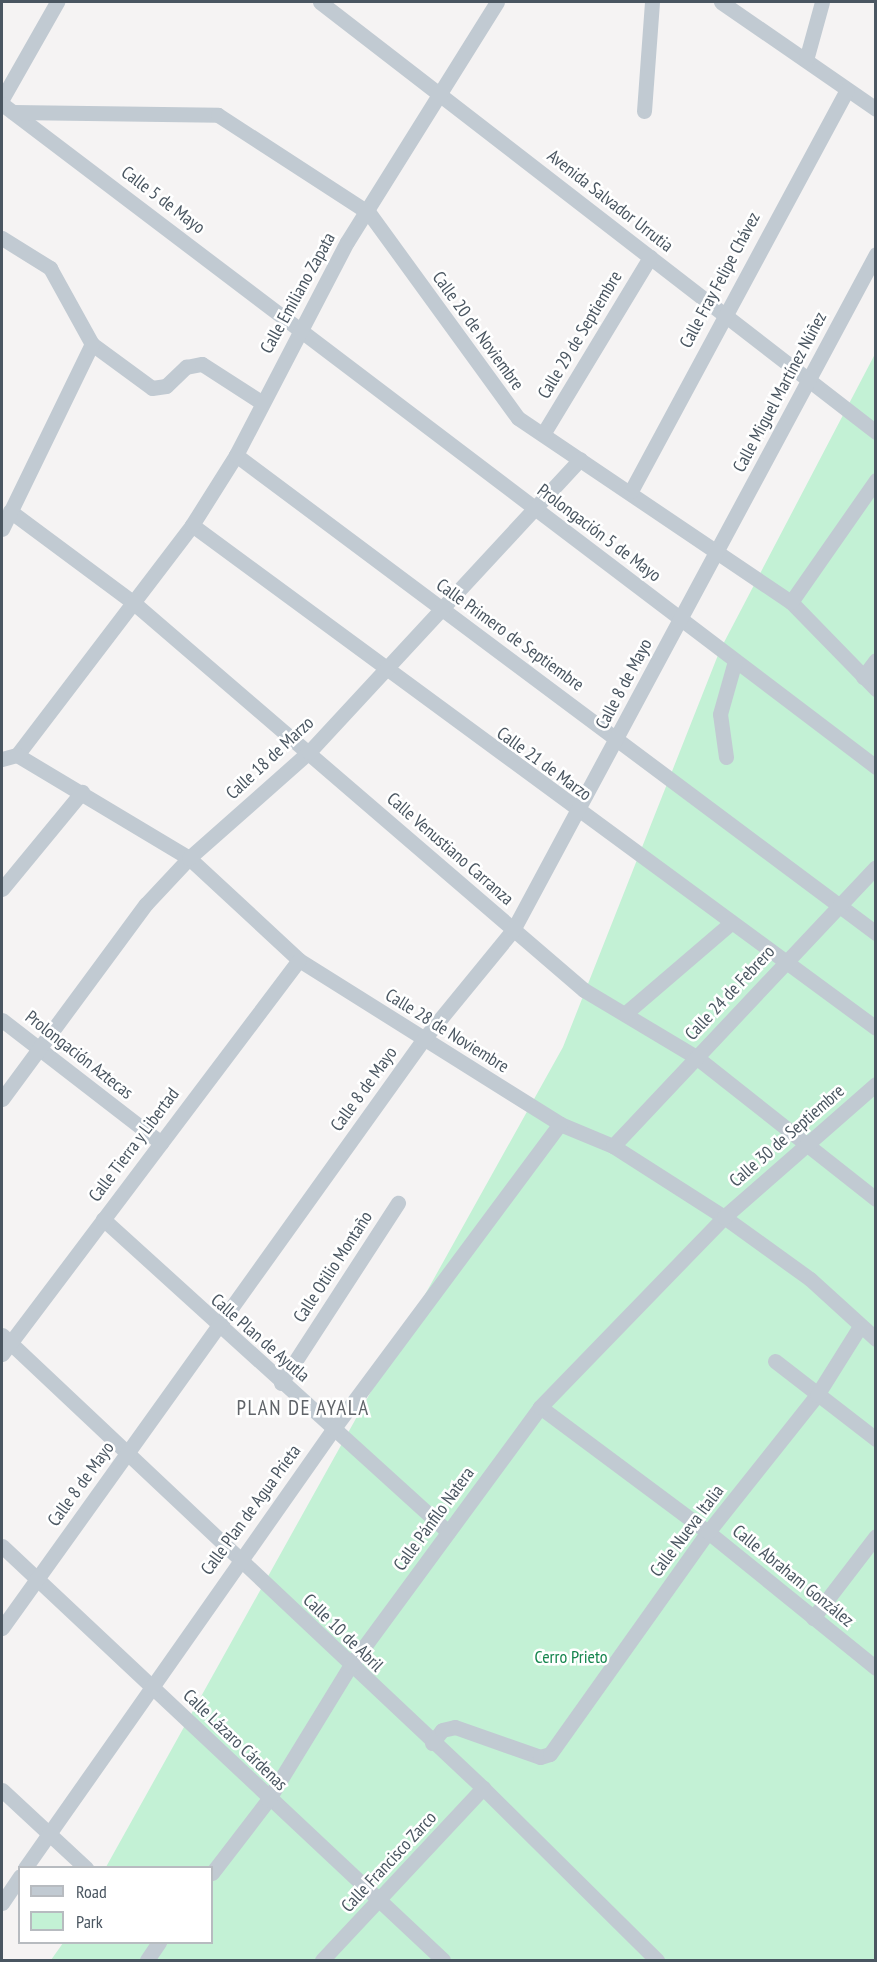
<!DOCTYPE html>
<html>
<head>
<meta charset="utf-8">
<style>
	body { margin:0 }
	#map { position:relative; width:877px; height:1962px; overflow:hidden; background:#f5f3f3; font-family:"PT Sans Narrow",sans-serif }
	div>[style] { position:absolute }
	.green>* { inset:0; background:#c3f1d5 }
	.minor>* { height:15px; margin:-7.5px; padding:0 7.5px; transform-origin:7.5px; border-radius:7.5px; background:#c1cad2 }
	span { translate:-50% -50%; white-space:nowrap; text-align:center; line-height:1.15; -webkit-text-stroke:5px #fff; paint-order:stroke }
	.street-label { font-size:18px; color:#4a5661 }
	.park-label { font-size:18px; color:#17864f }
	.quarter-label { font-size:21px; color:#5f6368; letter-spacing:1.5px }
	.frame { position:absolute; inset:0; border:3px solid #4a5661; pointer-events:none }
	.legend { position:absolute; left:18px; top:1866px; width:195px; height:78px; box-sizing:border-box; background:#fff; border:2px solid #b7bbc0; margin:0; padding:8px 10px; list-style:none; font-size:18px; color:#4a5661 }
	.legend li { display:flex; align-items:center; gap:12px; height:30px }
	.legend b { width:30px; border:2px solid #b7bbc0 }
</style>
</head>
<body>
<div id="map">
	<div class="green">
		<i style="clip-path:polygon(875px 354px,875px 1960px,51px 1960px,63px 1943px,212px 1942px,212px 1868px,106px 1867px,563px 1047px,720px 650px)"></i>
	</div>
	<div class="minor">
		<i style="left:320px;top:2px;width:703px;rotate:37.72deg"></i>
		<i style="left:721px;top:2px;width:188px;rotate:34.6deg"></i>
		<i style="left:806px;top:60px;width:60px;rotate:-74.6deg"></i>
		<i style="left:2px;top:99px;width:112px;rotate:-60.4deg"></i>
		<i style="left:2px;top:104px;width:1097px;rotate:37.18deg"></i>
		<i style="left:644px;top:111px;width:109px;rotate:-85.8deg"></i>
		<i style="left:13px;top:112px;width:205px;rotate:0.8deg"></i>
		<i style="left:218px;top:115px;width:180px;rotate:33deg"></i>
		<i style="left:369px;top:213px;width:253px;rotate:54deg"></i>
		<i style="left:518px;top:418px;width:329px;rotate:34deg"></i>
		<i style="left:791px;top:602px;width:122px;rotate:45.7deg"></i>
		<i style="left:2px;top:238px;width:57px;rotate:32deg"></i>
		<i style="left:50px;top:268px;width:87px;rotate:61.1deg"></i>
		<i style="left:92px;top:344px;width:74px;rotate:36.3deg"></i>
		<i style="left:152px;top:388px;width:14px;rotate:-8deg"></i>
		<i style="left:166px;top:386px;width:28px;rotate:-44deg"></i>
		<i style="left:186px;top:367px;width:16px;rotate:-11deg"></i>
		<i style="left:202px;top:364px;width:70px;rotate:32.8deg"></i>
		<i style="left:543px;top:434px;width:207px;rotate:-58.8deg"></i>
		<i style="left:236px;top:455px;width:799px;rotate:36.76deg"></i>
		<i style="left:631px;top:491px;width:455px;rotate:-61.7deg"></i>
		<i style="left:10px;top:511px;width:156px;rotate:36.6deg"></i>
		<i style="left:135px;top:604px;width:592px;rotate:40.69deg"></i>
		<i style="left:584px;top:990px;width:131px;rotate:30.9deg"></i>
		<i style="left:696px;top:1057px;width:229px;rotate:38.3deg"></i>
		<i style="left:192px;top:525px;width:849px;rotate:36.33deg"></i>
		<i style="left:2px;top:529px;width:206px;rotate:-64.1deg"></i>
		<i style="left:791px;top:602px;width:149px;rotate:-55.1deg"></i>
		<i style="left:863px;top:677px;width:21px;rotate:-53deg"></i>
		<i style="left:17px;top:755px;width:289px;rotate:-52.7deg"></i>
		<i style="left:192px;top:525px;width:83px;rotate:-57.8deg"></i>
		<i style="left:236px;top:455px;width:240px;rotate:-62.5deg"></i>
		<i style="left:347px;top:242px;width:283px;rotate:-58deg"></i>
		<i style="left:726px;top:757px;width:43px;rotate:-97.9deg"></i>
		<i style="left:720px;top:714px;width:55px;rotate:-74.2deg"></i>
		<i style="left:2px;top:759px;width:16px;rotate:-15deg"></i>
		<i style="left:17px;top:755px;width:200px;rotate:30.9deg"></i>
		<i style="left:189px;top:858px;width:150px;rotate:42.8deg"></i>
		<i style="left:299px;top:960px;width:308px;rotate:32.1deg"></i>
		<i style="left:560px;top:1124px;width:57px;rotate:22.5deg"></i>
		<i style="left:613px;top:1146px;width:132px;rotate:32.6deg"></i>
		<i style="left:724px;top:1217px;width:106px;rotate:35.8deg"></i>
		<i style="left:810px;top:1279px;width:89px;rotate:42.3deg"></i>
		<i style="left:2px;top:889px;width:126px;rotate:-50.5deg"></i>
		<i style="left:627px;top:1012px;width:137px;rotate:-40.6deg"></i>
		<i style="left:2px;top:1020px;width:201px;rotate:37.7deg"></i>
		<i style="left:2px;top:1099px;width:242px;rotate:-53.6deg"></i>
		<i style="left:146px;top:904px;width:63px;rotate:-46.9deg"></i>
		<i style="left:189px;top:858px;width:160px;rotate:-41.5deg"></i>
		<i style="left:309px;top:752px;width:399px;rotate:-47.2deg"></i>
		<i style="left:613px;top:1146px;width:383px;rotate:-46.7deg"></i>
		<i style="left:103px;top:1219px;width:466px;rotate:42.2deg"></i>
		<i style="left:2px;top:1335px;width:661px;rotate:43.28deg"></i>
		<i style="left:483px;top:1788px;width:245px;rotate:44.7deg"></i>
		<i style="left:2px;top:1354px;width:493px;rotate:-53deg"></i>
		<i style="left:775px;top:1361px;width:128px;rotate:37.7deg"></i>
		<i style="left:281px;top:1383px;width:215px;rotate:-57deg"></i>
		<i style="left:540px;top:1407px;width:209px;rotate:36.7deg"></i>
		<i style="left:708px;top:1532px;width:216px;rotate:39deg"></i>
		<i style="left:2px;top:1546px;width:605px;rotate:43.19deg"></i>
		<i style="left:813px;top:1618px;width:103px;rotate:-52.5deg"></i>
		<i style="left:2px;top:1628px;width:723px;rotate:-54.4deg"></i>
		<i style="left:423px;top:1040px;width:142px;rotate:-50.7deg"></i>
		<i style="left:513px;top:930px;width:767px;rotate:-61.76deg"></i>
		<i style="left:432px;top:1743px;width:16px;rotate:-52deg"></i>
		<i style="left:442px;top:1730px;width:13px;rotate:-13deg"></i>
		<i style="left:455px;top:1727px;width:90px;rotate:19.4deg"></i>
		<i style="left:540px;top:1757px;width:10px;rotate:-17deg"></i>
		<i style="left:550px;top:1754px;width:272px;rotate:-54.6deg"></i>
		<i style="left:708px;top:1532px;width:175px;rotate:-51.5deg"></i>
		<i style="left:817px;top:1395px;width:79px;rotate:-57.9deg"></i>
		<i style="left:2px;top:1790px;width:115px;rotate:42.9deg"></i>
		<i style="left:25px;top:1868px;width:538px;rotate:-54.92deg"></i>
		<i style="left:334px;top:1428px;width:379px;rotate:-53.4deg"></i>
		<i style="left:212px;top:1873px;width:92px;rotate:-52.5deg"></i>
		<i style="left:268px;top:1800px;width:157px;rotate:-58.5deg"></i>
		<i style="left:350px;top:1666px;width:321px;rotate:-53.7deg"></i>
		<i style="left:540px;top:1407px;width:264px;rotate:-45.9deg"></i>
		<i style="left:724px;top:1217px;width:202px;rotate:-41.2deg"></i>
		<i style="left:2px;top:1903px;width:32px;rotate:-56deg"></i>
		<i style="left:147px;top:1960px;width:22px;rotate:-56deg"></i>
		<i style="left:322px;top:1960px;width:236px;rotate:-46.9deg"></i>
	</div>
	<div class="street-label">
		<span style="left:163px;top:200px;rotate:37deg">Calle 5 de Mayo</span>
		<span style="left:610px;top:201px;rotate:38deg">Avenida Salvador Urrutia</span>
		<span style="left:720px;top:280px;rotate:-62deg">Calle Fray Felipe Chávez</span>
		<span style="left:298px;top:293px;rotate:-61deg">Calle Emiliano Zapata</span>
		<span style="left:478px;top:331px;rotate:54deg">Calle 20 de Noviembre</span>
		<span style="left:580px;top:335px;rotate:-59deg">Calle 29 de Septiembre</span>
		<span style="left:780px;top:392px;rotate:-62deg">Calle Miguel Martínez Núñez</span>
		<span style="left:599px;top:533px;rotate:37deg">Prolongación 5 de Mayo</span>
		<span style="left:510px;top:635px;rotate:36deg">Calle Primero de Septiembre</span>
		<span style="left:624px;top:684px;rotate:-62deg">Calle 8 de Mayo</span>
		<span style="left:270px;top:758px;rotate:-43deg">Calle 18 de Marzo</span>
		<span style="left:544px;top:764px;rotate:36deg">Calle 21 de Marzo</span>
		<span style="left:450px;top:849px;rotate:41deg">Calle Venustiano Carranza</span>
		<span style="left:730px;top:993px;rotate:-47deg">Calle 24 de Febrero</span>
		<span style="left:447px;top:1031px;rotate:32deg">Calle 28 de Noviembre</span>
		<span style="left:79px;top:1055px;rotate:38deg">Prolongación Aztecas</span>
		<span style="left:364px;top:1089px;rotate:-54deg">Calle 8 de Mayo</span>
		<span style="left:787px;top:1136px;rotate:-41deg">Calle 30 de Septiembre</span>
		<span style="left:134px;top:1145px;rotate:-53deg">Calle Tierra y Libertad</span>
		<span style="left:333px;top:1267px;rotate:-57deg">Calle Otilio Montaño</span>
		<span style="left:260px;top:1338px;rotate:41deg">Calle Plan de Ayutla</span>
		<span style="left:81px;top:1484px;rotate:-54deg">Calle 8 de Mayo</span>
		<span style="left:251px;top:1510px;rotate:-54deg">Calle Plan de Agua Prieta</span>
		<span style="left:434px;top:1519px;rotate:-54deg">Calle Pánfilo Natera</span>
		<span style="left:687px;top:1531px;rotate:-53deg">Calle Nueva Italia</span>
		<span style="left:793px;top:1576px;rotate:39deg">Calle Abraham González</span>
		<span style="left:343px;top:1633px;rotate:44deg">Calle 10 de Abril</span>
		<span style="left:235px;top:1740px;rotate:44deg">Calle Lázaro Cárdenas</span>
		<span style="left:389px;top:1862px;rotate:-47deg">Calle Francisco Zarco</span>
	</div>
	<div class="park-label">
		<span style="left:571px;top:1657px">Cerro Prieto</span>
	</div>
	<div class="quarter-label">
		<span style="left:303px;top:1408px">PLAN DE AYALA</span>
	</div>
	<div class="frame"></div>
	<ul class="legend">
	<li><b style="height:8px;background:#c1cad2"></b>Road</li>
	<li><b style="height:16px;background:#c3f1d5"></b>Park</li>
	</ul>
</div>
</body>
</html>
